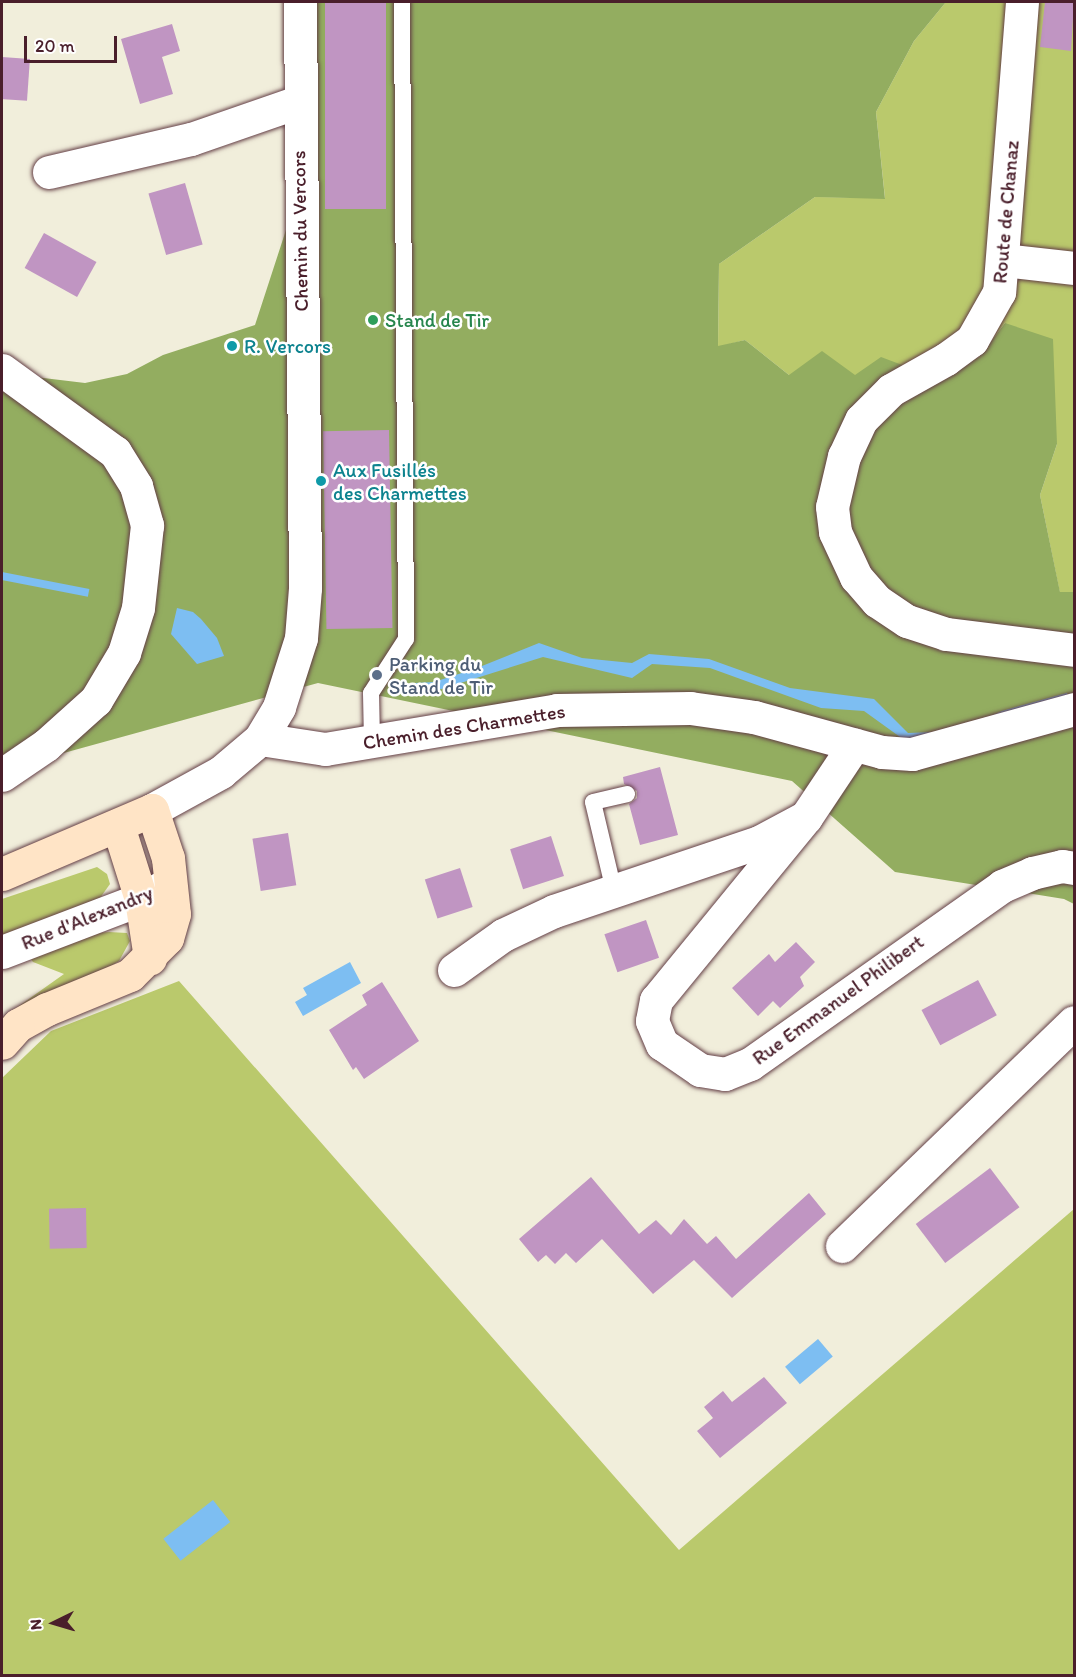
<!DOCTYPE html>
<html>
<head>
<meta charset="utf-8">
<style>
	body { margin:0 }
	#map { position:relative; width:1076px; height:1677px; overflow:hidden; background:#f1eedb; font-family:Itim,sans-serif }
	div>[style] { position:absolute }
	.green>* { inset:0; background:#bac96c }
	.forest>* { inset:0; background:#93ad60 }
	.water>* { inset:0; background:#7dbef2; transform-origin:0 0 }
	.building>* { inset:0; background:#c095c2; transform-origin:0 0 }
	.roads { filter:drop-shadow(0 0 2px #633e45) drop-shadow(0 0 2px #633e45) }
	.service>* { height:16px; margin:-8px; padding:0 8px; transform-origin:8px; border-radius:8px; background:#fff }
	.minor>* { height:33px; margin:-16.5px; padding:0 16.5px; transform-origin:16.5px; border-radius:16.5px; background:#fff }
	.tertiary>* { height:33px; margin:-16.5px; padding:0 16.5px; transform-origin:16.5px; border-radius:16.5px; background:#fff }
	.secondary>* { height:33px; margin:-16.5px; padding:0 16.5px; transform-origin:16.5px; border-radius:16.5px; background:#ffe4c6 }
	.dots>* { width:16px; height:16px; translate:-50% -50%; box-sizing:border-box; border:3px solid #fff; border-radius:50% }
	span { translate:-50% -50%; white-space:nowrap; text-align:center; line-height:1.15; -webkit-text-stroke:5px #fff; paint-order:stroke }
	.street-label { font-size:20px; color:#4a1f2b }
	.leisure-label { font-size:20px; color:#27864d }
	.left { translate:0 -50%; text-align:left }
	.culture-label { font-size:20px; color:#0d838f }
	.service-label { font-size:20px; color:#4e5e75 }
	.frame { position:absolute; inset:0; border:3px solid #4a1f2b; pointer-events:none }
	.north { position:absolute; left:24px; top:1593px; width:60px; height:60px; -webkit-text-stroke:4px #fff; paint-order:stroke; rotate:265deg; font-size:16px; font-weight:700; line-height:24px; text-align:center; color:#4a1f2b }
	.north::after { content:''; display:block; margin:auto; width:21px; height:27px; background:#4a1f2b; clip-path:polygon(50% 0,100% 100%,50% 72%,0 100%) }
	.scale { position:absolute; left:24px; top:36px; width:93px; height:27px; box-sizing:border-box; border:3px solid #4a1f2b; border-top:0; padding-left:8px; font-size:18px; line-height:21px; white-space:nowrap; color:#4a1f2b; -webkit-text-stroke:4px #fff; paint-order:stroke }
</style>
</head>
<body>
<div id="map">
	<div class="green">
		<i style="clip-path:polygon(946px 2px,1074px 2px,1074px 592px,1060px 593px,1040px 495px,1057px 444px,1005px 323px,979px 357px,934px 377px,789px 375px,745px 340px,718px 347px,719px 264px,815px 197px,885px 198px,876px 112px,914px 41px)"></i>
		<i style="clip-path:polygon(97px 867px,107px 874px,110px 884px,100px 898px,2px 939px,2px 899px)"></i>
		<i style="clip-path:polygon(109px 932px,127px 933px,130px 941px,119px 961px,2px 1036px,2px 1018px,64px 974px,33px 962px,28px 955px,79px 934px)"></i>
		<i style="clip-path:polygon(179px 981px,679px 1550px,1074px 1209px,1074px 1675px,2px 1676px,2px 1078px,51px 1031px)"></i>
	</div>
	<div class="forest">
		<i style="clip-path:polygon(307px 2px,946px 2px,914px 41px,876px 112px,885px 199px,815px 197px,719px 264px,718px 346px,745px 340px,789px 375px,822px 351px,855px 375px,881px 357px,934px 377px,979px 357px,1005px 323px,1053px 339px,1057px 444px,1040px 495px,1060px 592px,1074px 592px,1074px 904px,1064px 899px,895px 872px,792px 781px,318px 683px,2px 770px,2px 373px,85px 383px,127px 374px,163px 355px,255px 325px,299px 190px,317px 643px)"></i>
	</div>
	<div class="water">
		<i style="left:2px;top:572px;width:89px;height:8px;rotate:11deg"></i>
		<i style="clip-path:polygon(177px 608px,193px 612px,201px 619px,217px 638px,224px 656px,197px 664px,171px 634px)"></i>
		<i style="clip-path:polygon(539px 643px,582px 658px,632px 663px,649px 654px,709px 659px,790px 688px,874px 699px,908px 733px,958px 731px,1002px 711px,1067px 693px,1069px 699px,1004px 716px,960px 734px,907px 742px,864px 711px,821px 708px,710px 668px,652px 664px,632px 678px,543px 657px,435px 691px,414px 687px,415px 683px,434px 682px,477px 668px)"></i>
		<i style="clip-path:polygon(350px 962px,361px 983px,303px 1016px,295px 1002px,307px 995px,303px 988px)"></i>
		<i style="left:818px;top:1339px;width:23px;height:43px;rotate:50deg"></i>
		<i style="left:213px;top:1500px;width:28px;height:63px;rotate:52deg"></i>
	</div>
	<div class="building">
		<i style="left:325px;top:2px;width:61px;height:207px"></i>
		<i style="clip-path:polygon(1045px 2px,1074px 2px,1071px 51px,1040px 47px)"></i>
		<i style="clip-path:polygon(172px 24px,180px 51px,162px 57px,173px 94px,140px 104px,121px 39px)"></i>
		<i style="left:2px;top:57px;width:28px;height:42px;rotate:4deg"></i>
		<i style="left:185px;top:183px;width:64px;height:38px;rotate:74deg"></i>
		<i style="left:44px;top:233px;width:60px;height:40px;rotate:29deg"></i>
		<i style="left:389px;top:430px;width:198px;height:66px;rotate:89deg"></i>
		<i style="clip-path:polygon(660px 767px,678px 835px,640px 845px,629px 804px,637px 798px,637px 791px,624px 784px,623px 777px)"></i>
		<i style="left:288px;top:833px;width:53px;height:36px;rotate:81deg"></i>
		<i style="left:551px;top:836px;width:42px;height:43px;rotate:72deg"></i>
		<i style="left:460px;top:868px;width:41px;height:37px;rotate:72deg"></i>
		<i style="left:646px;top:920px;width:40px;height:44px;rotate:71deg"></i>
		<i style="clip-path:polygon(796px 942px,815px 962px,800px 977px,804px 986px,780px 1008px,773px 1001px,758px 1016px,732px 988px,769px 954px,775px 962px)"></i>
		<i style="left:978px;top:980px;width:40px;height:64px;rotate:62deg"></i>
		<i style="clip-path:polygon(382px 982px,419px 1041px,364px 1079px,356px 1067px,353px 1070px,329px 1030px,367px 1005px,362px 995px)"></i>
		<i style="left:990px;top:1168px;width:49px;height:93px;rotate:53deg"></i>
		<i style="clip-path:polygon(591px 1177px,639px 1234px,656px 1220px,671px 1235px,684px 1219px,707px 1244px,716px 1236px,736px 1259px,809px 1193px,826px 1214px,732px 1298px,694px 1260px,653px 1294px,602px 1239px,576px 1263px,566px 1253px,555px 1264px,546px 1255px,538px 1262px,519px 1239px)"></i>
		<i style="left:86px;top:1208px;width:40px;height:37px;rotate:89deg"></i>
		<i style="clip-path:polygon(764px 1377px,787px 1403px,720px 1458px,697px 1431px,713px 1418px,704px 1407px,723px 1391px,732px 1402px)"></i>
	</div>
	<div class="roads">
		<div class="service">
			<i style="left:372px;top:741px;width:48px;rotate:-91.2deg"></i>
			<i style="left:371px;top:693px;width:64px;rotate:-57.1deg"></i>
			<i style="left:406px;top:639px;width:637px;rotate:-90.36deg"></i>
			<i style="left:614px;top:891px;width:91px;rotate:-103.3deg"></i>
			<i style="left:593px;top:802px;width:35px;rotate:-13deg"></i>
		</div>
		<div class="minor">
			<i style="left:49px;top:172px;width:146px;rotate:-13.1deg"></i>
			<i style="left:191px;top:139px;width:113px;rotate:-19.1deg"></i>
			<i style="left:1003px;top:260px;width:71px;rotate:6.4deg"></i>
			<i style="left:2px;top:370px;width:140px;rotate:36deg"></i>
			<i style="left:115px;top:452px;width:40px;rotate:58deg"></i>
			<i style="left:136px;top:486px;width:41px;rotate:74.2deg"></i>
			<i style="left:147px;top:525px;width:83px;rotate:96.2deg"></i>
			<i style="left:138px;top:608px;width:47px;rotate:107.3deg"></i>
			<i style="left:124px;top:653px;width:55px;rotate:120.8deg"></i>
			<i style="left:96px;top:700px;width:67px;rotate:138deg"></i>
			<i style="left:46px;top:745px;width:53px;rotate:145.7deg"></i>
			<i style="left:806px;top:817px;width:237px;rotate:129.3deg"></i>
			<i style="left:656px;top:1000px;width:21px;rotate:101deg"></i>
			<i style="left:652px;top:1021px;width:25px;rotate:67deg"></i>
			<i style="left:662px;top:1044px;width:46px;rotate:34.4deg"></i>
			<i style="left:700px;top:1070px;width:25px;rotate:9deg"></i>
			<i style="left:725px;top:1074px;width:27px;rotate:-22deg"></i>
			<i style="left:750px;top:1064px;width:309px;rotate:-35.2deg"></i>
			<i style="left:1002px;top:886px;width:33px;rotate:-23deg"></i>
			<i style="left:1032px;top:873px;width:31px;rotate:-13deg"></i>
			<i style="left:1062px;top:866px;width:12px;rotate:9deg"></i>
			<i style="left:2px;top:952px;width:149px;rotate:-20.9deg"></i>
			<i style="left:141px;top:899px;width:29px;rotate:-29deg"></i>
			<i style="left:454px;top:970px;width:60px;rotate:-35.5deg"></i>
			<i style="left:503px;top:935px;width:56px;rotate:-25.2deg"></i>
			<i style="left:554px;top:911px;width:216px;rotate:-18.6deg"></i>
			<i style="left:759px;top:842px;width:53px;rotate:-28deg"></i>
			<i style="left:806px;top:817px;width:87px;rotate:-56.3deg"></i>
			<i style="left:842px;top:1246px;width:322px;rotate:-44deg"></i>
		</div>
		<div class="tertiary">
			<i style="left:1022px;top:2px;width:291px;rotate:94.5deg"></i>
			<i style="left:999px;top:292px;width:55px;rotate:119.4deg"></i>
			<i style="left:972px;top:340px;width:32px;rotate:144deg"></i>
			<i style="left:946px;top:359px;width:63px;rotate:150.6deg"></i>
			<i style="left:891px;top:390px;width:42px;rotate:135deg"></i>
			<i style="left:861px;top:420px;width:40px;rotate:115deg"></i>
			<i style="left:844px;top:456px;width:52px;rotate:103.2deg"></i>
			<i style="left:832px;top:507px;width:25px;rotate:83deg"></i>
			<i style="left:835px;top:532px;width:50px;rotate:65deg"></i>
			<i style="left:856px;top:577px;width:32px;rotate:49deg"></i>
			<i style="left:877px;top:601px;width:36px;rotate:34deg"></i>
			<i style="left:907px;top:621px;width:41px;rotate:18.4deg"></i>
			<i style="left:946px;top:634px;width:129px;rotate:7.1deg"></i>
			<i style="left:260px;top:739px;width:66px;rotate:8.7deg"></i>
			<i style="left:325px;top:749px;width:235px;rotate:-9.5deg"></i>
			<i style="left:557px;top:710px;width:133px;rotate:-0.9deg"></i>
			<i style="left:690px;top:708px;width:65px;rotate:8deg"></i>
			<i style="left:754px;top:717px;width:133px;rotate:15.3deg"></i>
			<i style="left:882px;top:752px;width:30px;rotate:4deg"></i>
			<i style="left:912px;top:754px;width:168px;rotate:-15.5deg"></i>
			<i style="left:152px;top:810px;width:79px;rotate:-28.8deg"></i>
			<i style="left:221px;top:772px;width:51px;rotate:-40.2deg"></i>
			<i style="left:260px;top:739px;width:37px;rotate:-59deg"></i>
			<i style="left:279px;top:707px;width:72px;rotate:-72.3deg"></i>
			<i style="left:301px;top:638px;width:50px;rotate:-85.4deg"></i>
			<i style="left:305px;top:588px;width:586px;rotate:-90.49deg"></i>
		</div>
		<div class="secondary">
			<i style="left:118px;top:826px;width:77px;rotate:72.5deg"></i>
			<i style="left:141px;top:899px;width:60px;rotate:81.3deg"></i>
			<i style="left:2px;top:874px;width:163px;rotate:-23.1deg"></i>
			<i style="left:152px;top:810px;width:51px;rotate:71.6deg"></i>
			<i style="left:168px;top:858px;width:56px;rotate:83.9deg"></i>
			<i style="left:174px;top:914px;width:25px;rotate:106deg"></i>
			<i style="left:167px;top:938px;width:52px;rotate:135deg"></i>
			<i style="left:130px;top:975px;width:90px;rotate:157.7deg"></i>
			<i style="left:47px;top:1009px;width:33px;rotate:151deg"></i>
			<i style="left:18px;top:1025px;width:24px;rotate:132deg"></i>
		</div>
	</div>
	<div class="dots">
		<i style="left:373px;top:320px;background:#2e9e5b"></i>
		<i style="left:232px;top:346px;background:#0f9aa8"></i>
		<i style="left:321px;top:481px;background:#0f9aa8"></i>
		<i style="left:377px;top:675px;background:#5c6f8a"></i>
	</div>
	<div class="street-label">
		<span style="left:1006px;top:212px;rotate:-85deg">Route de Chanaz</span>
		<span style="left:300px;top:231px;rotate:-91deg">Chemin du Vercors</span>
		<span style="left:464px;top:727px;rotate:-9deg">Chemin des Charmettes</span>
		<span style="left:87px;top:918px;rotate:-22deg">Rue d'Alexandry</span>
		<span style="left:838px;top:1000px;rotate:-36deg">Rue Emmanuel Philibert</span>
	</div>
	<div class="leisure-label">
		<span class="left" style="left:385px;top:320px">Stand de Tir</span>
	</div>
	<div class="culture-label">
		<span class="left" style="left:244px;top:346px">R. Vercors</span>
		<span class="left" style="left:333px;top:482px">Aux Fusillés<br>des Charmettes</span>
	</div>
	<div class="service-label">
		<span class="left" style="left:389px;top:676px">Parking du<br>Stand de Tir</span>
	</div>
	<div class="frame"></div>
	<div class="north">N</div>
	<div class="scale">20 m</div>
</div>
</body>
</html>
